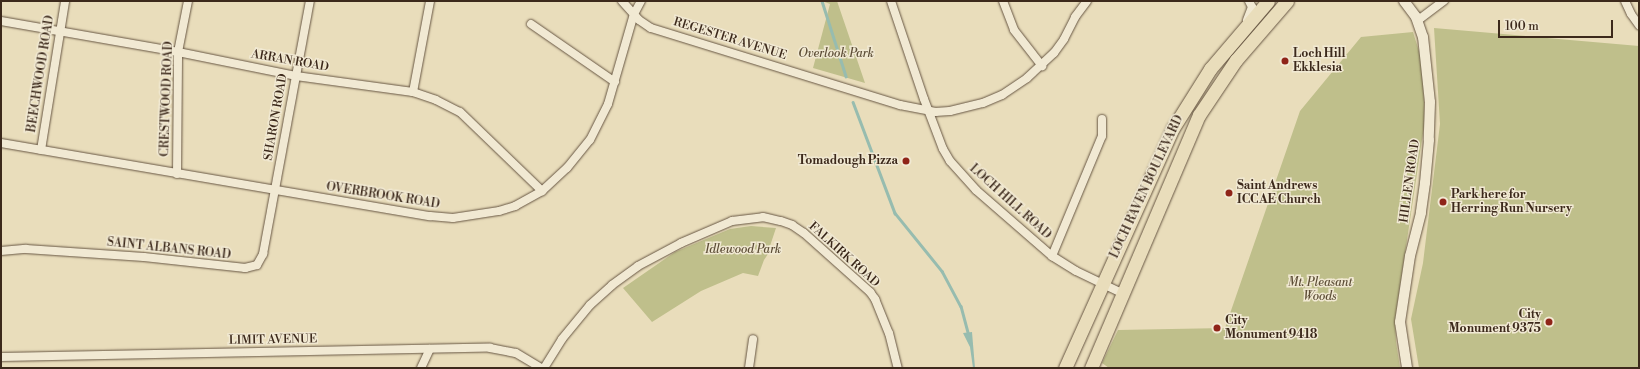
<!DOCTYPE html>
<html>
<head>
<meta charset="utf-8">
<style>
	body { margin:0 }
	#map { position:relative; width:1640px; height:369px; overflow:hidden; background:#e9ddbb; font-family:"Libre Bodoni",serif }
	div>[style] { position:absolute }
	.green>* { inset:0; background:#bfbf8b }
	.water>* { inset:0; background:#97bcaf }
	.stream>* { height:2.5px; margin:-1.25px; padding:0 1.25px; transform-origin:1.25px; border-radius:1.25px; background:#97bcaf }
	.roads { filter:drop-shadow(0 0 1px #675643) drop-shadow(0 0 1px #675643) }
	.minor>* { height:8px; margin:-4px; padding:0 4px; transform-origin:4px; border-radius:4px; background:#f1e9d3 }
	.tertiary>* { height:10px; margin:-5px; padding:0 5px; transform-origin:5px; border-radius:5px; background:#f1e9d3 }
	.primary>* { height:13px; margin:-6.5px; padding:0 6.5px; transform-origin:6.5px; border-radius:6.5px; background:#e9ddbb }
	.dots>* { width:11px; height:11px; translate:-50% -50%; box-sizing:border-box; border:2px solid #f1e9d3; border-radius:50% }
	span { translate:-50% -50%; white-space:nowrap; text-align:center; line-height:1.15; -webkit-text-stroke:3px #f1e9d3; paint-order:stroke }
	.street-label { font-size:12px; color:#3c291b }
	.park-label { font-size:12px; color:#5d4e37; font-style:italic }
	.poi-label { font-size:12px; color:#3c291b; font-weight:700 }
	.left { translate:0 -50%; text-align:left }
	.right { translate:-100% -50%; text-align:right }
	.frame { position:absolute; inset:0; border:2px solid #3c291b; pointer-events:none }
	.scale { position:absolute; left:1498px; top:20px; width:115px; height:18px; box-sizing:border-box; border:2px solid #3c291b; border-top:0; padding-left:5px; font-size:12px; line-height:14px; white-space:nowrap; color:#3c291b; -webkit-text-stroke:3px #f1e9d3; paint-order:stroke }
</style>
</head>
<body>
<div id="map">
	<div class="green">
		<i style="clip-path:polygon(822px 1px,837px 1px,865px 83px,813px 68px,830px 4px)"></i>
		<i style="clip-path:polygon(1434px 28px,1639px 46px,1639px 368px,1419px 368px,1411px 319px,1423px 263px,1440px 124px)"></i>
		<i style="clip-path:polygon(1413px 32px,1422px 61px,1425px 120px,1395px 320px,1396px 342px,1400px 368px,1109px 368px,1102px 363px,1118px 330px,1225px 328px,1300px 111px,1361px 37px)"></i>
		<i style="clip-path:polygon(751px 226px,776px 228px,770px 246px,772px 248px,764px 260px,758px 276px,743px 273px,701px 291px,652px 322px,623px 288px,675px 252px,730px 229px)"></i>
	</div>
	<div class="water">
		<i style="clip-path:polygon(972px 332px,975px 368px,973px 368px,970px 347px,963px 333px)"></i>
	</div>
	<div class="stream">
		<i style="left:822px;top:1px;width:79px;rotate:72.3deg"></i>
		<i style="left:853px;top:102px;width:119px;rotate:69.3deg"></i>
		<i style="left:895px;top:213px;width:75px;rotate:51deg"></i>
		<i style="left:942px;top:271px;width:40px;rotate:62deg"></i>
		<i style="left:961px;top:306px;width:30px;rotate:75deg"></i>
	</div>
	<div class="roads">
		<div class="minor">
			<i style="left:622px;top:1px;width:25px;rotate:48deg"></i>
			<i style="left:639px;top:20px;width:14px;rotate:34deg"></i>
			<i style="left:651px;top:28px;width:261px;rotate:17.2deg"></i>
			<i style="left:900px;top:105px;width:36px;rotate:11deg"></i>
			<i style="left:935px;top:112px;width:15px;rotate:-4deg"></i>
			<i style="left:950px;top:111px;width:34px;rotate:-14deg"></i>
			<i style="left:983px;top:103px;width:21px;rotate:-23deg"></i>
			<i style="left:1002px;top:95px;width:30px;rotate:-34deg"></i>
			<i style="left:1027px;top:78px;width:37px;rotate:-43deg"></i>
			<i style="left:1054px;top:53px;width:17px;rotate:-54deg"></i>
			<i style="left:1064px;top:39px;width:25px;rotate:-63deg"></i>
			<i style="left:1075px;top:17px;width:20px;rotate:-53deg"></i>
			<i style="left:891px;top:1px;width:103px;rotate:71.4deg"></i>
			<i style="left:924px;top:99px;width:53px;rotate:69.2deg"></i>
			<i style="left:943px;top:149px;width:14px;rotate:60deg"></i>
			<i style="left:950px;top:161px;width:39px;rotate:48deg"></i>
			<i style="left:976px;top:190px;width:101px;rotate:41deg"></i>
			<i style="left:1052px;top:256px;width:28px;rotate:32deg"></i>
			<i style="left:1076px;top:271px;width:51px;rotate:25.6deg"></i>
			<i style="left:1003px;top:1px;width:31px;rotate:69deg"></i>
			<i style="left:1014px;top:30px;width:46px;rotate:52.1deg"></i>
			<i style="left:1625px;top:1px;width:14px;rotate:65deg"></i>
			<i style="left:1631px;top:14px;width:14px;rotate:54deg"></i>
			<i style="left:1247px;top:20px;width:14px;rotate:-69deg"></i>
			<i style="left:1252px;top:7px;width:7px;rotate:-117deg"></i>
			<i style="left:1px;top:21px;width:180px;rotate:9.9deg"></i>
			<i style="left:178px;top:52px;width:120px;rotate:11.5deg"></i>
			<i style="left:296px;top:76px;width:118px;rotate:7.8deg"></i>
			<i style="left:413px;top:92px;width:24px;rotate:19deg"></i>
			<i style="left:436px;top:100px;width:27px;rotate:27deg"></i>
			<i style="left:460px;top:112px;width:114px;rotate:43.9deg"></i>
			<i style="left:1417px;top:21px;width:34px;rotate:-37deg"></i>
			<i style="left:531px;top:24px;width:102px;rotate:34.6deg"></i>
			<i style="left:413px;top:92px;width:93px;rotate:-79.4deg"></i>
			<i style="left:1px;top:143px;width:435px;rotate:9.7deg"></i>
			<i style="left:430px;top:216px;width:23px;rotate:5deg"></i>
			<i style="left:453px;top:218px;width:47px;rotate:-8.7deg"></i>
			<i style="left:499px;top:211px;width:17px;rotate:-17deg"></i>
			<i style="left:515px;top:206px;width:31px;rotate:-29deg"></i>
			<i style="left:542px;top:191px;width:34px;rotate:-43deg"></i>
			<i style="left:567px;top:168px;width:36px;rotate:-51deg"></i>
			<i style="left:590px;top:140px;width:40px;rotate:-63.4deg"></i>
			<i style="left:608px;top:104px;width:94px;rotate:-73.9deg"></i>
			<i style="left:634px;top:14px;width:15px;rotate:-62deg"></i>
			<i style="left:41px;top:150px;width:151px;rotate:-80.8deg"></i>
			<i style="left:177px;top:174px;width:122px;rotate:-89.5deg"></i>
			<i style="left:178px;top:52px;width:52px;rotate:-78.9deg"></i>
			<i style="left:1px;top:251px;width:25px;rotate:-5deg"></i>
			<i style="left:26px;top:249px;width:118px;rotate:3.9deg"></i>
			<i style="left:144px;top:257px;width:102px;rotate:6.2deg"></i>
			<i style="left:245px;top:268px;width:12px;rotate:-14deg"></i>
			<i style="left:257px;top:265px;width:13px;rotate:-61deg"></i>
			<i style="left:263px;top:254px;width:257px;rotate:-79.5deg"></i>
			<i style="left:1052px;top:256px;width:130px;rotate:-67.4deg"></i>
			<i style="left:1102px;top:136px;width:17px;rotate:-90deg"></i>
			<i style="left:1px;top:357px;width:489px;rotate:-1.1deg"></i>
			<i style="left:490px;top:348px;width:26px;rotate:11deg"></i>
			<i style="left:516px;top:353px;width:29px;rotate:31deg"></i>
			<i style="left:421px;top:368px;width:21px;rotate:-65deg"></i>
			<i style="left:544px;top:368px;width:34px;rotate:-58deg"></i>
			<i style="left:562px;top:339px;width:44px;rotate:-50.5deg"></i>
			<i style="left:590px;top:305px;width:30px;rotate:-42deg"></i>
			<i style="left:612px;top:285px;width:32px;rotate:-36deg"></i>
			<i style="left:638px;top:266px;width:49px;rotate:-28.1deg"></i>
			<i style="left:681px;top:243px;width:56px;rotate:-23.3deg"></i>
			<i style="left:732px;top:221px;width:31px;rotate:-7deg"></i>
			<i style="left:763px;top:217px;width:18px;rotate:13deg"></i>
			<i style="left:781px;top:221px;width:12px;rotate:20deg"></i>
			<i style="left:792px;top:225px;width:14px;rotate:34deg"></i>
			<i style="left:804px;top:233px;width:89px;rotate:41.8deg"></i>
			<i style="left:870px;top:292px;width:9px;rotate:54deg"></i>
			<i style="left:875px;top:299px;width:37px;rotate:68deg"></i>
			<i style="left:889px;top:333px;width:36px;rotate:76deg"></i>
			<i style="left:749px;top:368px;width:29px;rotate:-82deg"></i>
		</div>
		<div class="tertiary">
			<i style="left:1404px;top:1px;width:20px;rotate:53deg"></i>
			<i style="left:1416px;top:17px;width:21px;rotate:71deg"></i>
			<i style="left:1423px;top:37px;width:65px;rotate:83.9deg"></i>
			<i style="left:1430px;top:102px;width:38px;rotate:92deg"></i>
			<i style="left:1429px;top:140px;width:43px;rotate:95.3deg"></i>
			<i style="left:1425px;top:183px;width:30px;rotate:98deg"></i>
			<i style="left:1421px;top:213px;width:44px;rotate:104.3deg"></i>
			<i style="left:1410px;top:256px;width:67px;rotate:98.6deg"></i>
			<i style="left:1400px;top:322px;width:47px;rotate:81.3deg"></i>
		</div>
		<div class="primary">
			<i style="left:1065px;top:368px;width:263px;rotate:-65.8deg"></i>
			<i style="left:1173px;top:128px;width:70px;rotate:-57.9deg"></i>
			<i style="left:1210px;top:69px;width:89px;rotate:-49.5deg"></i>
			<i style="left:1091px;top:368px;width:275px;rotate:-66.9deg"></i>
			<i style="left:1199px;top:115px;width:66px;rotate:-56.1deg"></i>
			<i style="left:1236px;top:60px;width:78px;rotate:-49.2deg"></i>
		</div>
	</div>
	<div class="dots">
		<i style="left:1285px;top:61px;background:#8f2418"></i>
		<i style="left:906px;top:161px;background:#8f2418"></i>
		<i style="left:1229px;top:193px;background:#8f2418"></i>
		<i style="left:1443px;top:202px;background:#8f2418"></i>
		<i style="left:1549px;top:322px;background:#8f2418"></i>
		<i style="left:1217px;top:328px;background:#8f2418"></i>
	</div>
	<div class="street-label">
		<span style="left:730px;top:39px;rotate:17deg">REGESTER AVENUE</span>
		<span style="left:290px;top:61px;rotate:10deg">ARRAN ROAD</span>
		<span style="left:41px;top:74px;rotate:-81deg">BEECHWOOD ROAD</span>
		<span style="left:167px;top:99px;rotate:-88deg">CRESTWOOD ROAD</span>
		<span style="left:276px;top:117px;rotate:-80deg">SHARON ROAD</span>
		<span style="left:1410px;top:181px;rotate:-82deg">HILLEN ROAD</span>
		<span style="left:1147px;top:187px;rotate:-65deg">LOCH RAVEN BOULEVARD</span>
		<span style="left:383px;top:196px;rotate:9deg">OVERBROOK ROAD</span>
		<span style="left:1010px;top:202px;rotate:42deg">LOCH HILL ROAD</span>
		<span style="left:169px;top:249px;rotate:6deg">SAINT ALBANS ROAD</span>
		<span style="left:844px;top:255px;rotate:42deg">FALKIRK ROAD</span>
		<span style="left:273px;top:340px;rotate:-1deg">LIMIT AVENUE</span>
	</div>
	<div class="park-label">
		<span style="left:836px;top:54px">Overlook Park</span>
		<span style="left:743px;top:250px">Idlewood Park</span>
		<span style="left:1320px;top:290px">Mt. Pleasant<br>Woods</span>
	</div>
	<div class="poi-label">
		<span class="left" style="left:1293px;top:61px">Loch Hill<br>Ekklesia</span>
		<span class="right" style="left:898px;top:161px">Tomadough Pizza</span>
		<span class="left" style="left:1237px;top:193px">Saint Andrews<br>ICCAE Church</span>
		<span class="left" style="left:1451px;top:202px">Park here for<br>Herring Run Nursery</span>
		<span class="right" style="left:1541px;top:322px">City<br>Monument 9375</span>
		<span class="left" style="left:1225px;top:328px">City<br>Monument 9418</span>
	</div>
	<div class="frame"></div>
	<div class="scale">100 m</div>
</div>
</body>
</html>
